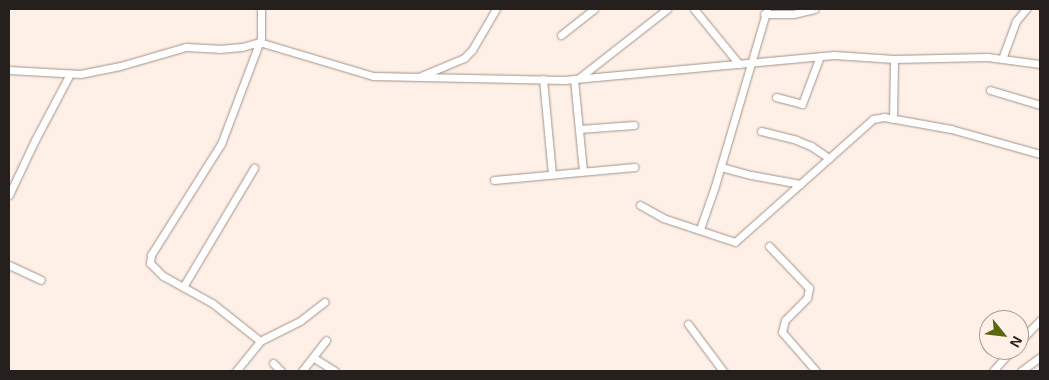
<!DOCTYPE html>
<html>
<head>
<meta charset="utf-8">
<style>
	body { margin:0 }
	#map { position:relative; width:1049px; height:380px; overflow:hidden; background:#fef0e7; font-family:Helvetica,sans-serif }
	div>[style] { position:absolute }
	.roads { filter:drop-shadow(0 0 1px #9f938a) drop-shadow(0 0 1px #9f938a) }
	.minor>* { height:7px; margin:-3.5px; padding:0 3.5px; transform-origin:3.5px; border-radius:3.5px; background:#fff }
	span { translate:-50% -50%; white-space:nowrap; text-align:center; line-height:1.15; -webkit-text-stroke:4px #fef0e7; paint-order:stroke }
	.frame { position:absolute; inset:0; border:10px solid #25201d; pointer-events:none }
	.north { position:absolute; left:979px; top:310px; width:50px; height:50px; box-sizing:border-box; background:#fef0e7; border:1px solid #a79d96; border-radius:50%; rotate:119deg; font-size:14px; font-weight:700; line-height:20px; text-align:center; color:#25201d }
	.north::after { content:''; display:block; margin:auto; width:18px; height:22px; background:#5b670c; clip-path:polygon(50% 0,100% 100%,50% 72%,0 100%) }
</style>
</head>
<body>
<div id="map">
	<div class="roads">
		<div class="minor">
			<i style="left:694px;top:9px;width:71px;rotate:50.7deg"></i>
			<i style="left:764px;top:14px;width:29px"></i>
			<i style="left:793px;top:14px;width:22px;rotate:-13deg"></i>
			<i style="left:561px;top:35px;width:42px;rotate:-38.2deg"></i>
			<i style="left:1002px;top:59px;width:40px;rotate:-69.8deg"></i>
			<i style="left:1016px;top:21px;width:16px;rotate:-50deg"></i>
			<i style="left:9px;top:70px;width:71px;rotate:3.2deg"></i>
			<i style="left:80px;top:74px;width:41px;rotate:-11.3deg"></i>
			<i style="left:120px;top:66px;width:69px;rotate:-16.1deg"></i>
			<i style="left:186px;top:47px;width:33px;rotate:3deg"></i>
			<i style="left:219px;top:49px;width:23px;rotate:-5deg"></i>
			<i style="left:242px;top:47px;width:18px;rotate:-16deg"></i>
			<i style="left:259px;top:42px;width:119px;rotate:16.6deg"></i>
			<i style="left:373px;top:76px;width:191px;rotate:1.2deg"></i>
			<i style="left:564px;top:80px;width:271px;rotate:-5.3deg"></i>
			<i style="left:834px;top:55px;width:60px;rotate:3.8deg"></i>
			<i style="left:894px;top:59px;width:93px;rotate:-1.2deg"></i>
			<i style="left:987px;top:57px;width:53px;rotate:7.5deg"></i>
			<i style="left:421px;top:76px;width:47px;rotate:-22.7deg"></i>
			<i style="left:464px;top:58px;width:11px;rotate:-45deg"></i>
			<i style="left:472px;top:50px;width:48px;rotate:-59.7deg"></i>
			<i style="left:579px;top:78px;width:112px;rotate:-38.1deg"></i>
			<i style="left:543px;top:79px;width:96px;rotate:84.6deg"></i>
			<i style="left:574px;top:79px;width:92px;rotate:84.4deg"></i>
			<i style="left:990px;top:90px;width:52px;rotate:16.7deg"></i>
			<i style="left:776px;top:97px;width:27px;rotate:15deg"></i>
			<i style="left:802px;top:104px;width:51px;rotate:-69.4deg"></i>
			<i style="left:893px;top:119px;width:60px;rotate:-89deg"></i>
			<i style="left:579px;top:129px;width:55px;rotate:-4.2deg"></i>
			<i style="left:761px;top:131px;width:36px;rotate:14deg"></i>
			<i style="left:796px;top:140px;width:16px;rotate:22deg"></i>
			<i style="left:811px;top:146px;width:22px;rotate:34deg"></i>
			<i style="left:721px;top:167px;width:31px;rotate:15deg"></i>
			<i style="left:751px;top:175px;width:50px;rotate:10.4deg"></i>
			<i style="left:494px;top:180px;width:141px;rotate:-5.3deg"></i>
			<i style="left:9px;top:195px;width:61px;rotate:-64.7deg"></i>
			<i style="left:35px;top:140px;width:75px;rotate:-62.1deg"></i>
			<i style="left:640px;top:205px;width:26px;rotate:29deg"></i>
			<i style="left:663px;top:218px;width:76px;rotate:18.4deg"></i>
			<i style="left:735px;top:242px;width:185px;rotate:-41.7deg"></i>
			<i style="left:873px;top:119px;width:11px;rotate:-10deg"></i>
			<i style="left:884px;top:117px;width:68px;rotate:10.2deg"></i>
			<i style="left:951px;top:129px;width:92px;rotate:15.7deg"></i>
			<i style="left:700px;top:229px;width:46px;rotate:-70.8deg"></i>
			<i style="left:715px;top:186px;width:184px;rotate:-73.6deg"></i>
			<i style="left:769px;top:246px;width:58px;rotate:46.4deg"></i>
			<i style="left:809px;top:288px;width:10px;rotate:101deg"></i>
			<i style="left:807px;top:298px;width:31px;rotate:135deg"></i>
			<i style="left:785px;top:320px;width:12px;rotate:104deg"></i>
			<i style="left:782px;top:332px;width:52px;rotate:48.9deg"></i>
			<i style="left:9px;top:265px;width:35px;rotate:25deg"></i>
			<i style="left:183px;top:287px;width:139px;rotate:-59.2deg"></i>
			<i style="left:688px;top:324px;width:59px;rotate:53.3deg"></i>
			<i style="left:260px;top:341px;width:45px;rotate:-26.6deg"></i>
			<i style="left:300px;top:321px;width:31px;rotate:-38deg"></i>
			<i style="left:1019px;top:342px;width:30px;rotate:-46deg"></i>
			<i style="left:314px;top:358px;width:25px;rotate:32deg"></i>
			<i style="left:273px;top:363px;width:11px;rotate:45deg"></i>
			<i style="left:236px;top:371px;width:38px;rotate:-51deg"></i>
			<i style="left:260px;top:341px;width:61px;rotate:-141.6deg"></i>
			<i style="left:212px;top:303px;width:56px;rotate:-151.1deg"></i>
			<i style="left:163px;top:276px;width:18px;rotate:-135deg"></i>
			<i style="left:150px;top:263px;width:8px;rotate:-83deg"></i>
			<i style="left:151px;top:255px;width:131px;rotate:-57.8deg"></i>
			<i style="left:221px;top:144px;width:113px;rotate:-69.3deg"></i>
			<i style="left:261px;top:38px;width:29px;rotate:-90deg"></i>
			<i style="left:302px;top:371px;width:39px;rotate:-52deg"></i>
			<i style="left:993px;top:371px;width:28px;rotate:-49deg"></i>
			<i style="left:1021px;top:371px;width:24px;rotate:-36deg"></i>
		</div>
	</div>
	<div class="frame"></div>
	<div class="north">N</div>
</div>
</body>
</html>
